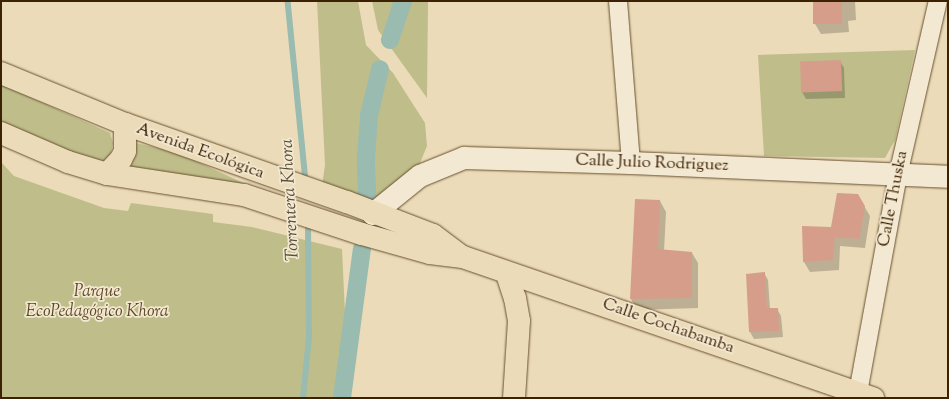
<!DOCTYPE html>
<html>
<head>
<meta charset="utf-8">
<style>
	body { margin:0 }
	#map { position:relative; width:949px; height:399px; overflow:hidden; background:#ecdbb8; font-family:"Sorts Mill Goudy",serif }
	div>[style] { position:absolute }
	.green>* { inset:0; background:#bfbe8a }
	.shadow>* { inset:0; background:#0003 }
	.stream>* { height:5.5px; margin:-2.75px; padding:0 2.75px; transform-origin:2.75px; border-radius:2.75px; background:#99bbb0 }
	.canal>* { height:18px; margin:-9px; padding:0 9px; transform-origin:9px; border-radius:9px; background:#99bbb0 }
	.building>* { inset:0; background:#d69e8a; transform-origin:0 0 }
	.roads { filter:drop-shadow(0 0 1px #685031) drop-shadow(0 0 1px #685031) }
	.street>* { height:18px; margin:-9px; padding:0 9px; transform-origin:9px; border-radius:9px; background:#f3e8d1 }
	.secondary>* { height:22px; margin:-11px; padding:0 11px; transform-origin:11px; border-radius:11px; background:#f3e8d1 }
	.primary>* { height:22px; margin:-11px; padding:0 11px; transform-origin:11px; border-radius:11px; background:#ecdbb8 }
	span { translate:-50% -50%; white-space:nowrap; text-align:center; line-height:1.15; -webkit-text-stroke:3.5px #f3e8d1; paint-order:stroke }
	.street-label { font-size:17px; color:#3c2104 }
	.park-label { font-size:17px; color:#5d4826; font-style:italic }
	.water-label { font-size:18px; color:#584f38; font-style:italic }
	.frame { position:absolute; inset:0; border:2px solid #3c2104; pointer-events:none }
</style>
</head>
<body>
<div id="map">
	<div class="green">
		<i style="clip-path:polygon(317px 1px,358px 1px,366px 45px,393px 73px,425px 123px,427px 146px,418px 168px,373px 206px,322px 186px,325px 165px)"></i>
		<i style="clip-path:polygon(372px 1px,428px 1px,427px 98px,378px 30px)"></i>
		<i style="clip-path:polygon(915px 50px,895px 140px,885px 158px,764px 156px,758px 55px)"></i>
		<i style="clip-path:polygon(1px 84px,110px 133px,113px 143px,110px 157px,104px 164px,1px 128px)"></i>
		<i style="clip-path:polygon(136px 143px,178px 153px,261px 191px,130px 169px,136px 154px)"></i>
		<i style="clip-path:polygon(1px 162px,14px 176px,104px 208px,128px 211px,131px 203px,213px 214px,213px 222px,252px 227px,342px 249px,349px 398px,1px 398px)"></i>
	</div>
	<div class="shadow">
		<i style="clip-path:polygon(814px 1px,855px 1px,856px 20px,848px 21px,849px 32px,821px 34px,815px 24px)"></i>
		<i style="clip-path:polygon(840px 61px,844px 68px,845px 98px,806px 99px,802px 92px,801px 62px)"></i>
		<i style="clip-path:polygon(636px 200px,660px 201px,666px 212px,664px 251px,692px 253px,698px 263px,698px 308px,637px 310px,631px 299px)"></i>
		<i style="clip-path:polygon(864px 206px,870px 216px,865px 248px,840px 246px,839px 270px,810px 272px,804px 262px,803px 227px,832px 228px)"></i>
		<i style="clip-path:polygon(764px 273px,768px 280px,770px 309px,777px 309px,781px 316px,783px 337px,754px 339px,750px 332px,747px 275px)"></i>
	</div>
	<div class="stream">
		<i style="left:288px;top:1px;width:182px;rotate:84.3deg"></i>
		<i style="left:303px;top:398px;width:60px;rotate:-84.3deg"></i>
		<i style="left:309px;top:338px;width:117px;rotate:-90.5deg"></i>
	</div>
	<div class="canal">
		<i style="left:390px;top:40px;width:41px;rotate:-71.6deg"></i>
		<i style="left:367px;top:193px;width:36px;rotate:-92deg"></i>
		<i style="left:366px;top:157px;width:41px;rotate:-85.8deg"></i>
		<i style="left:369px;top:116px;width:48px;rotate:-76.8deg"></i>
		<i style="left:342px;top:398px;width:150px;rotate:-82.4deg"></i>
	</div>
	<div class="building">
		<i style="left:813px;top:1px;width:29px;height:23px"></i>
		<i style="left:841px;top:60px;width:31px;height:41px;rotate:88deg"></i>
		<i style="clip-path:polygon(837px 193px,858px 194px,865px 206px,859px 239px,835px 237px,833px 260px,803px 262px,802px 226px,831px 227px)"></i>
		<i style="clip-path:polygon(635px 199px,660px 200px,658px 249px,692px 252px,692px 298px,630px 299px)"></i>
		<i style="clip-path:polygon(765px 272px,767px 308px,778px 308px,779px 331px,749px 332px,746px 274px)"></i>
	</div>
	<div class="roads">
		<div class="street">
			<i style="left:618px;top:1px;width:163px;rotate:85.4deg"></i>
			<i style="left:857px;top:398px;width:227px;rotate:-79.6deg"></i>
			<i style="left:898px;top:175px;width:179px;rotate:-77.1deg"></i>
		</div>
		<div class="secondary">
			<i style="left:373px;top:214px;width:60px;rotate:-39deg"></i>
			<i style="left:420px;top:176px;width:48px;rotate:-22.2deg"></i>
			<i style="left:464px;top:158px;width:167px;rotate:1.7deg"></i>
			<i style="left:631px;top:163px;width:317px;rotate:2.5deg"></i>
		</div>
		<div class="primary">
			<i style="left:1px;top:73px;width:134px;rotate:22.4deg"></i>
			<i style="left:125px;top:124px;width:235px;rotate:19.4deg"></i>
			<i style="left:347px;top:202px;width:92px;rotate:21deg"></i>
			<i style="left:433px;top:235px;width:35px;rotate:37deg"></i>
			<i style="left:1px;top:133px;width:73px;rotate:23.4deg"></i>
			<i style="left:68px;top:162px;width:41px;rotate:17.1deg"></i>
			<i style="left:107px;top:174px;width:139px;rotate:8.7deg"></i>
			<i style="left:244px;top:195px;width:124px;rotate:18.3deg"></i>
			<i style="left:362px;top:234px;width:71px;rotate:15.6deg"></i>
			<i style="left:430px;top:253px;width:33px;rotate:7deg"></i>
			<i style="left:463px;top:257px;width:434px;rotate:19deg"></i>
			<i style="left:107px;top:174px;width:21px;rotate:-47deg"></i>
			<i style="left:121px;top:159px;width:9px;rotate:-63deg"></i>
			<i style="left:125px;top:151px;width:27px;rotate:-90deg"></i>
			<i style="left:507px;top:274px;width:25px;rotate:72deg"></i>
			<i style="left:515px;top:298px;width:23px;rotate:80deg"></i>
			<i style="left:519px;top:321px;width:77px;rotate:93.7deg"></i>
		</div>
	</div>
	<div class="street-label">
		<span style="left:200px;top:152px;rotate:20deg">Avenida Ecológica</span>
		<span style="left:652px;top:164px;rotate:2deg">Calle Julio Rodriguez</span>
		<span style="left:894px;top:199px;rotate:-79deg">Calle Thuska</span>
		<span style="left:668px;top:327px;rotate:19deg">Calle Cochabamba</span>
	</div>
	<div class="park-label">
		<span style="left:97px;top:303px">Parque<br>EcoPedagógico Khora</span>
	</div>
	<div class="water-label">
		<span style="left:291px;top:200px;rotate:-93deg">Torrentera Khora</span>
	</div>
	<div class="frame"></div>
</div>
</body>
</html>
